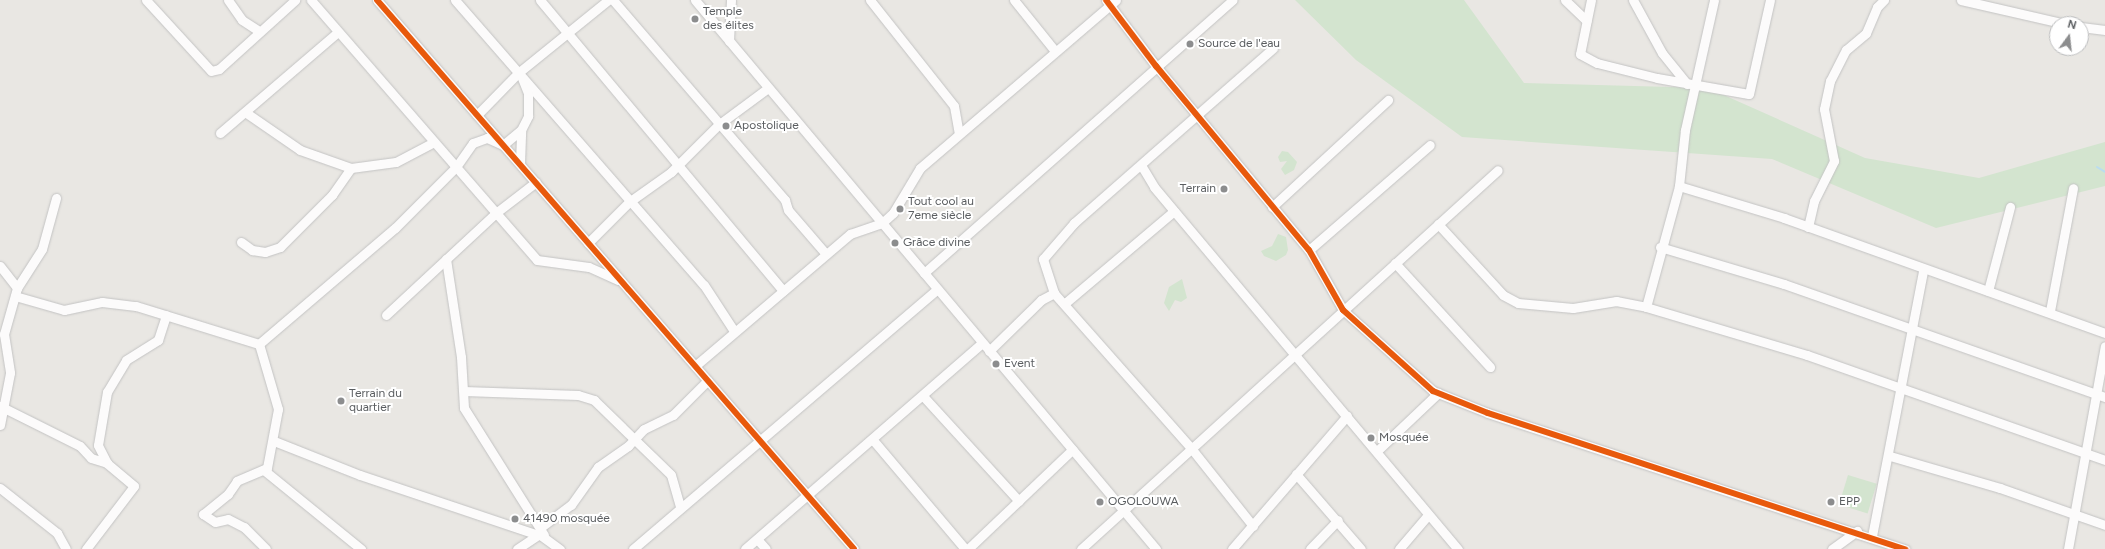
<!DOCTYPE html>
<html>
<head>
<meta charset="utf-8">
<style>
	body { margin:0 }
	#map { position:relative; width:2105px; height:549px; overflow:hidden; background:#e9e7e3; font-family:Figtree,sans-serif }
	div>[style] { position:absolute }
	.green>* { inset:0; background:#d3e4cf; transform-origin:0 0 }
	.stream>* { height:2px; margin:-1px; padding:0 1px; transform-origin:1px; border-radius:1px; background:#badcf0 }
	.roads { filter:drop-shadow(0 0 1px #c3c3c3) drop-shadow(0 0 1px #c3c3c3) }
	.minor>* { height:9px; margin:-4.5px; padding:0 4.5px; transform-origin:4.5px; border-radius:4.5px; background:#fcfbfb }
	.cycleway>* { height:6px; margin:-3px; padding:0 3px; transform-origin:3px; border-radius:3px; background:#e8590c }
	.dots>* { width:11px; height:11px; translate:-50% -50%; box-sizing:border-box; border:2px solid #fff; border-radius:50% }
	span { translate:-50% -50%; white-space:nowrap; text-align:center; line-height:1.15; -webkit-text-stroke:4px #fff; paint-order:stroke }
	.poi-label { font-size:12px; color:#5a5d60 }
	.left { translate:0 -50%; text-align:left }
	.right { translate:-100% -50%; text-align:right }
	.north { position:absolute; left:2049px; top:16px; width:40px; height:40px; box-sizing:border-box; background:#fff; border:1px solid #bdbebf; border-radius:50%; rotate:15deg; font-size:11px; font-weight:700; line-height:16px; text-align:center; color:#5a5d60 }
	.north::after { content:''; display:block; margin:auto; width:14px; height:18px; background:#8c8d8e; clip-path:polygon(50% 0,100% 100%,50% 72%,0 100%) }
</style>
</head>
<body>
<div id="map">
	<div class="green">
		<i style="clip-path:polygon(1295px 0,1464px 0,1524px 83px,1708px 88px,1865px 158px,1979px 178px,2105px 142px,2105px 186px,1936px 228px,1772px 159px,1462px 137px,1356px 60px)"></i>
		<i style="clip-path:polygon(1282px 151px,1288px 152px,1297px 162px,1294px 170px,1285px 175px,1281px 169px,1287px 161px,1280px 162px,1278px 157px)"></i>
		<i style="clip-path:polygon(1278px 234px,1286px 237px,1288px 250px,1286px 255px,1276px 261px,1264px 256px,1261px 251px,1272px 246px)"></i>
		<i style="clip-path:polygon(1182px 279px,1187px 298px,1181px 302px,1175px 300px,1169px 311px,1164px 303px,1169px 287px)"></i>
		<i style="left:1848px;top:475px;width:30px;height:31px;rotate:17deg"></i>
	</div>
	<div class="stream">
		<i style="left:2097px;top:167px;width:9px;rotate:32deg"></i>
	</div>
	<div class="roads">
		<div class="minor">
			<i style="left:146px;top:0;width:96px;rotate:47.5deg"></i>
			<i style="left:211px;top:71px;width:8px;rotate:-14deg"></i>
			<i style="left:219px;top:69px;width:103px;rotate:-42.2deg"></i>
			<i style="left:228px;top:0;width:24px;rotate:55deg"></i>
			<i style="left:242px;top:20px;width:20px;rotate:33deg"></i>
			<i style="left:311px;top:0;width:344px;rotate:49deg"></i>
			<i style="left:537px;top:260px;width:52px;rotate:7.7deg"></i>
			<i style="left:589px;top:267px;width:32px;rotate:24deg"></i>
			<i style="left:377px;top:0;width:727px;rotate:49.01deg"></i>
			<i style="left:455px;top:0;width:378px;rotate:48.9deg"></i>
			<i style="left:704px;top:285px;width:55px;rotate:56.9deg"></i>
			<i style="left:540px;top:0;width:379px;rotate:50.1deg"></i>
			<i style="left:613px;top:0;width:264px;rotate:49.3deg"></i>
			<i style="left:785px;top:200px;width:10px;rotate:73deg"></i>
			<i style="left:788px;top:210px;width:58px;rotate:49.2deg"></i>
			<i style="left:695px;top:0;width:717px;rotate:49.98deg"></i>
			<i style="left:870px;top:0;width:135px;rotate:51.6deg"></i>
			<i style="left:954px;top:106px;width:28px;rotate:80deg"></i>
			<i style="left:1014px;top:0;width:65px;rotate:51.2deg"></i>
			<i style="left:1106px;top:0;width:83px;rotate:52.9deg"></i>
			<i style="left:1156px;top:66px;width:239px;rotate:50.3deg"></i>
			<i style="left:1309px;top:250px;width:69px;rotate:60.5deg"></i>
			<i style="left:1343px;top:310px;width:121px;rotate:42deg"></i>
			<i style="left:1433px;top:391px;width:59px;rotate:21.8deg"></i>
			<i style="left:1488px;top:413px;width:439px;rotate:18.1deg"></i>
			<i style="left:1565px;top:0;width:30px;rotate:44deg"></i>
			<i style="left:1591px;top:0;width:55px;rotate:101.5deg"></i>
			<i style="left:1580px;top:54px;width:19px;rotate:28deg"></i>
			<i style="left:1597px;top:63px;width:62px;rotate:14deg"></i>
			<i style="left:1657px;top:78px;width:93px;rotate:9.9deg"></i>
			<i style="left:1749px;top:94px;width:96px;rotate:-77.4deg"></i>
			<i style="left:1633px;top:0;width:60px;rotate:61.3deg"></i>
			<i style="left:1662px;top:53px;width:40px;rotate:51deg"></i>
			<i style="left:1961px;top:0;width:108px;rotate:12.9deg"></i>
			<i style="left:2081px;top:27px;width:24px;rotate:7deg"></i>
			<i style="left:729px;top:41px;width:41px;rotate:-87.2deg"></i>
			<i style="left:245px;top:112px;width:67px;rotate:34.6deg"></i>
			<i style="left:300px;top:150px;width:54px;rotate:19.4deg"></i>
			<i style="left:351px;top:168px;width:45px;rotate:-7.6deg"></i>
			<i style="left:396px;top:162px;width:43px;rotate:-27.8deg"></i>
			<i style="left:477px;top:115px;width:59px;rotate:-45.7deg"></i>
			<i style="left:518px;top:73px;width:116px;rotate:-39deg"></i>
			<i style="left:220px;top:133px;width:155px;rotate:-40.6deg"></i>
			<i style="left:520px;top:164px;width:34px;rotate:-88deg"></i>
			<i style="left:1141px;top:165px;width:26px;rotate:59deg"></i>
			<i style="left:1154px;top:187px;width:473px;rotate:50deg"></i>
			<i style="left:1679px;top:186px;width:110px;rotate:16.9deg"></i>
			<i style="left:1784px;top:218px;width:341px;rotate:19.7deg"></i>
			<i style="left:1272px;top:207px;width:158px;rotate:-42.7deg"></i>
			<i style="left:1438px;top:224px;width:96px;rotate:47.5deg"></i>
			<i style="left:1503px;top:295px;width:17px;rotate:28deg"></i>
			<i style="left:1518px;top:303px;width:55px;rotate:5.2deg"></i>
			<i style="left:1573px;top:308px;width:44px;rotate:-9.2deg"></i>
			<i style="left:1616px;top:301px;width:31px;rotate:11deg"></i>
			<i style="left:1646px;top:307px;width:168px;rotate:16.6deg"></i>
			<i style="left:1807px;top:355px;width:316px;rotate:19.4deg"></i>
			<i style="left:1808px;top:227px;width:27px;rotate:-77deg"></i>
			<i style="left:1814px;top:201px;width:45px;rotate:-63.4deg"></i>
			<i style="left:1834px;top:161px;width:53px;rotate:-100.9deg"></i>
			<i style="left:1824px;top:109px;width:29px;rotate:-78deg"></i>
			<i style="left:1830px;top:81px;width:35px;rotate:-63deg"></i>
			<i style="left:1846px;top:50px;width:26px;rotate:-40deg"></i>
			<i style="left:1866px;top:33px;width:28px;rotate:-67deg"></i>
			<i style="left:1877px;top:7px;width:10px;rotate:-45deg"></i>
			<i style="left:241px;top:242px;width:14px;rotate:36deg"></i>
			<i style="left:252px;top:250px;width:13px;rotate:9deg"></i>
			<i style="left:265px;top:252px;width:16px;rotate:-18deg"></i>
			<i style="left:280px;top:247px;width:74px;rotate:-45deg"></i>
			<i style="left:332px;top:195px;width:33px;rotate:-55deg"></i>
			<i style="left:588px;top:243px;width:58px;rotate:-45deg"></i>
			<i style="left:629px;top:202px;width:52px;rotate:-35.5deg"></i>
			<i style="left:671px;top:172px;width:66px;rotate:-45deg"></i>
			<i style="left:718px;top:125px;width:62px;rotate:-36.5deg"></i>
			<i style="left:1660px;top:247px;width:129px;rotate:16.6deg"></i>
			<i style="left:1784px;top:284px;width:340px;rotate:19.4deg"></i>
			<i style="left:1309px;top:250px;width:160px;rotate:-41deg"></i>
			<i style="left:446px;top:259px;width:99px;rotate:81.3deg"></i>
			<i style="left:461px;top:357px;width:51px;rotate:86.6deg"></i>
			<i style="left:464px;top:408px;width:150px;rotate:57.8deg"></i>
			<i style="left:1395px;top:263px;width:141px;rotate:47.6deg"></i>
			<i style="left:0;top:266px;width:28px;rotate:52deg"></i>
			<i style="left:17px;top:288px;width:48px;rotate:105.8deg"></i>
			<i style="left:4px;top:334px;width:39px;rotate:81deg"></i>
			<i style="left:10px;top:373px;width:53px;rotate:100.9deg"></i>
			<i style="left:924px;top:273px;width:412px;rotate:-41.5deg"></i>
			<i style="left:17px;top:288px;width:46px;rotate:-57.3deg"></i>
			<i style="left:42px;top:249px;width:53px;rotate:-74.6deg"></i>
			<i style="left:1988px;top:291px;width:87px;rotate:-75.3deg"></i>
			<i style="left:15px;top:296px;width:51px;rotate:15.9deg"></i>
			<i style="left:64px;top:310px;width:39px;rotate:-12deg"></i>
			<i style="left:102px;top:302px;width:34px;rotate:7deg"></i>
			<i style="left:136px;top:306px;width:129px;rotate:17.2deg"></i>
			<i style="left:259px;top:344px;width:179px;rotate:-40.5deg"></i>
			<i style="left:395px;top:228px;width:86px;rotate:-45deg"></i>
			<i style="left:456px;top:167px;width:29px;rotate:-55deg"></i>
			<i style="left:473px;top:143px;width:15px;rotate:-20deg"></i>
			<i style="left:487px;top:138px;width:17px;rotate:24deg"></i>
			<i style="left:503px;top:145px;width:23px;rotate:-40deg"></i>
			<i style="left:521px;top:130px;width:16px;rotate:-63deg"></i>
			<i style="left:528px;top:116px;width:23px;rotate:-90deg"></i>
			<i style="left:528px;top:93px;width:16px;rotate:-112deg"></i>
			<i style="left:1064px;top:304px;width:144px;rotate:-40.2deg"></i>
			<i style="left:1646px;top:307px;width:125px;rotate:-74.7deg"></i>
			<i style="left:1679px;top:186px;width:56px;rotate:-83.9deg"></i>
			<i style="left:1685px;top:130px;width:133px;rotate:-77.4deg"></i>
			<i style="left:2050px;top:311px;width:125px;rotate:-79.4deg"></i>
			<i style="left:386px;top:315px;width:151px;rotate:-42.9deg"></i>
			<i style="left:497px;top:212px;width:49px;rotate:-37.6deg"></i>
			<i style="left:259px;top:344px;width:68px;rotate:73.7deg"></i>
			<i style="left:278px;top:409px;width:60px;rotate:100.6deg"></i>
			<i style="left:267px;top:468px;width:33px;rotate:157deg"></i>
			<i style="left:237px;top:481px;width:16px;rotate:125deg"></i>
			<i style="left:228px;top:494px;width:32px;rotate:141deg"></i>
			<i style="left:203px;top:514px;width:14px;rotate:34deg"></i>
			<i style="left:215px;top:522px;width:13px;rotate:-13deg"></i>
			<i style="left:228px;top:519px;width:18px;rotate:27deg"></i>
			<i style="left:244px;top:527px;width:31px;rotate:45deg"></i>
			<i style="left:989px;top:351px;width:73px;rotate:-44.4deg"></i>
			<i style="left:1041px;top:300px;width:15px;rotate:-28deg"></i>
			<i style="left:695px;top:366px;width:204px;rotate:-40.4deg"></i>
			<i style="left:850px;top:234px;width:34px;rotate:-19deg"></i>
			<i style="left:882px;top:223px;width:15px;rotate:-42deg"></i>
			<i style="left:893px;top:213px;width:52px;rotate:-59deg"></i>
			<i style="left:920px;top:168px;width:258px;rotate:-40.6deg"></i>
			<i style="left:464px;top:391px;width:114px;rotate:2deg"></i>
			<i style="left:578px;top:395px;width:17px;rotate:17deg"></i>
			<i style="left:594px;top:400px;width:107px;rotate:44.2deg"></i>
			<i style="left:671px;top:475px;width:32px;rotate:74deg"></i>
			<i style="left:923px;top:396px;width:142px;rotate:47.6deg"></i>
			<i style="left:0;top:406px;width:89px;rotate:26.6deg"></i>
			<i style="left:80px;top:446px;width:16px;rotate:47deg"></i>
			<i style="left:91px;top:458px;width:17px;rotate:17deg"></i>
			<i style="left:873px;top:440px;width:143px;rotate:49.8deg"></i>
			<i style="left:274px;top:441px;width:92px;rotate:21.6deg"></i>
			<i style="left:360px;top:475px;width:185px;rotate:18.6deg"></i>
			<i style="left:1378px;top:450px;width:83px;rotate:-43.5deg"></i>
			<i style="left:1890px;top:456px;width:115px;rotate:16.2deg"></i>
			<i style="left:2000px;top:488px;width:111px;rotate:19.4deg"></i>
			<i style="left:265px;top:471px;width:124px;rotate:39.1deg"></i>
			<i style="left:1296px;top:474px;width:99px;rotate:49.1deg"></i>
			<i style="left:0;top:488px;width:73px;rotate:38.3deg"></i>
			<i style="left:57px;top:533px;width:18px;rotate:61deg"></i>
			<i style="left:1253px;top:526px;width:100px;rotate:-128.5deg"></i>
			<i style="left:1191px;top:448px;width:207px;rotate:-131.5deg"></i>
			<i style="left:1054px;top:293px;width:36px;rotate:-108deg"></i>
			<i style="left:1043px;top:259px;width:48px;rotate:-49.3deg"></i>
			<i style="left:1074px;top:223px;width:265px;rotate:-41.3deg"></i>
			<i style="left:540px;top:528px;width:39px;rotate:-37deg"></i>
			<i style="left:571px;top:505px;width:47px;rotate:-54.6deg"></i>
			<i style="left:598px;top:467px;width:37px;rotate:-35deg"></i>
			<i style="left:628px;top:446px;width:23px;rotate:-47deg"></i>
			<i style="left:644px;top:429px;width:32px;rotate:-26deg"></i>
			<i style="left:673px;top:415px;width:49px;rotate:-45deg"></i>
			<i style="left:1872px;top:536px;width:271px;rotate:-79.1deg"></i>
			<i style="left:757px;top:539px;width:13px;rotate:48deg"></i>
			<i style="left:86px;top:549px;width:79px;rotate:-52.7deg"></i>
			<i style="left:134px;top:486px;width:35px;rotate:-140deg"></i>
			<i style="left:107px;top:463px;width:20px;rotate:-117deg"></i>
			<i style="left:98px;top:445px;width:54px;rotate:-80.4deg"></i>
			<i style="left:107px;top:392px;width:37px;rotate:-59deg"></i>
			<i style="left:126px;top:360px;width:38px;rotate:-32deg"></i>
			<i style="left:158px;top:340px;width:26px;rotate:-72deg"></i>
			<i style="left:517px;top:549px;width:27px;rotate:-34deg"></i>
			<i style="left:539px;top:534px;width:26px;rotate:36deg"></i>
			<i style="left:633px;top:549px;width:400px;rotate:-40.5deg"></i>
			<i style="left:745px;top:549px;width:314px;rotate:-41deg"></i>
			<i style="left:968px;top:549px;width:144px;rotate:-43.6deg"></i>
			<i style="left:1081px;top:549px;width:563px;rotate:-42.27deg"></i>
			<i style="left:1232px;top:549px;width:176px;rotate:-49.2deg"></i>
			<i style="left:1310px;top:549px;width:40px;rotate:-46deg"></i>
			<i style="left:1399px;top:549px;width:45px;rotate:-49.5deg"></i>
			<i style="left:1832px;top:549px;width:31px;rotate:-36deg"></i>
			<i style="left:2068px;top:549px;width:206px;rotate:-79.7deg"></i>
		</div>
	</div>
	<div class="cycleway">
		<i style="left:377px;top:0;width:727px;rotate:49.01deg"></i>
		<i style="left:1106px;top:0;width:83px;rotate:52.9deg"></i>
		<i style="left:1156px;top:66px;width:239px;rotate:50.3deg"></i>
		<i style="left:1309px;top:250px;width:69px;rotate:60.5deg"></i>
		<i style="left:1343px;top:310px;width:121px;rotate:42deg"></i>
		<i style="left:1433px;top:391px;width:59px;rotate:21.8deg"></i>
		<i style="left:1488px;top:413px;width:439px;rotate:18.1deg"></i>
	</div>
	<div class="dots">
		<i style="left:695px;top:19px;background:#8c8d8e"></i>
		<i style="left:1190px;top:44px;background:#8c8d8e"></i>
		<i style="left:726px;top:126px;background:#8c8d8e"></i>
		<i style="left:1224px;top:189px;background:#8c8d8e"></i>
		<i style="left:900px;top:209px;background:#8c8d8e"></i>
		<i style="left:895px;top:243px;background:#8c8d8e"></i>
		<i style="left:996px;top:364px;background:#8c8d8e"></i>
		<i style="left:341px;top:401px;background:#8c8d8e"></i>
		<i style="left:1371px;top:438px;background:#8c8d8e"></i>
		<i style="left:1100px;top:502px;background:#8c8d8e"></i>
		<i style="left:1831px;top:502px;background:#8c8d8e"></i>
		<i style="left:515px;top:519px;background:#8c8d8e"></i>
	</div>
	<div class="poi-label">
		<span class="left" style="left:703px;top:19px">Temple<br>des élites</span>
		<span class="left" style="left:1198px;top:44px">Source de l'eau</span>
		<span class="left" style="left:734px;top:126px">Apostolique</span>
		<span class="right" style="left:1216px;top:189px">Terrain</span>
		<span class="left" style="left:908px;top:209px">Tout cool au<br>7eme siècle</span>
		<span class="left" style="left:903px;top:243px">Grâce divine</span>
		<span class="left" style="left:1004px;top:364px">Event</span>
		<span class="left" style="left:349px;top:401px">Terrain du<br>quartier</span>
		<span class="left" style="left:1379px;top:438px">Mosquée</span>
		<span class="left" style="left:1108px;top:502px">OGOLOUWA</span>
		<span class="left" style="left:1839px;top:502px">EPP</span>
		<span class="left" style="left:523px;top:519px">41490 mosquée</span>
	</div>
	<div class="north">N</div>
</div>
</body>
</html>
